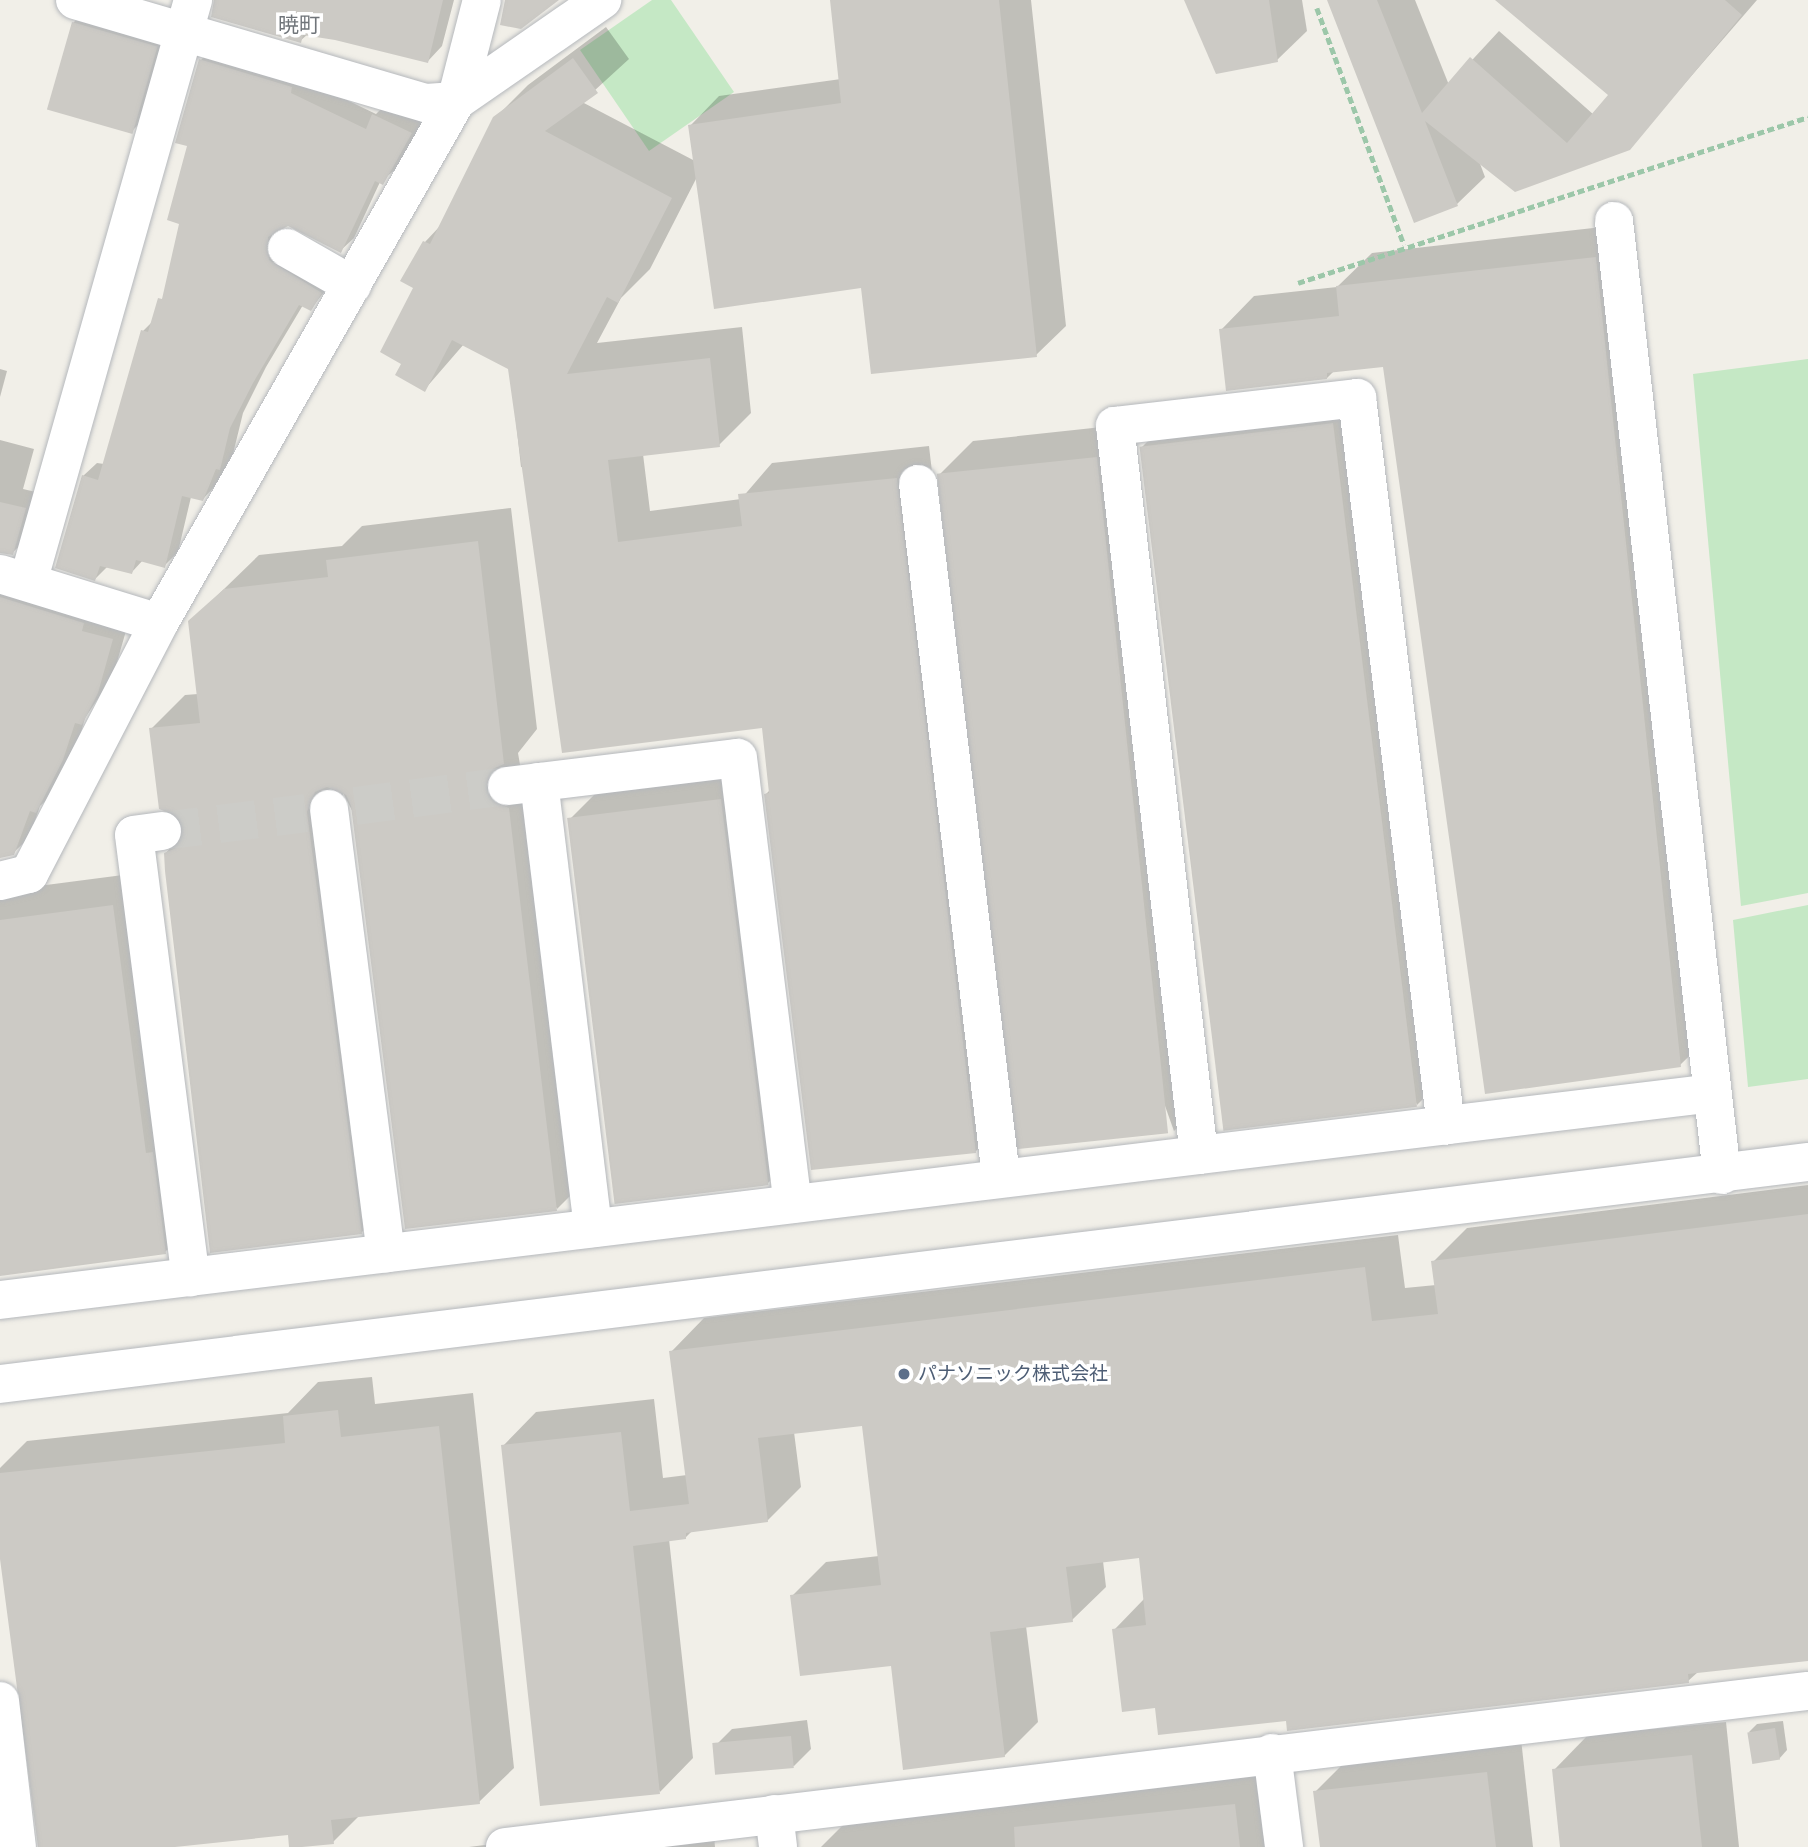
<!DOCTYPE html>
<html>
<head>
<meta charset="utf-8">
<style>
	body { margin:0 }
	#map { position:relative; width:1808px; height:1847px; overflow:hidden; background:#f1efe8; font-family:"Noto Sans","Noto Sans JP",sans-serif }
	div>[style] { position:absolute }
	.green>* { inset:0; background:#c5e8c5 }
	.shadow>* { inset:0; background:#0003 }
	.building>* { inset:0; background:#cccac5; transform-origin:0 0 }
	.minor-tunnel>* { height:38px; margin-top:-19px; transform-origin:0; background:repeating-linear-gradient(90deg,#ccccc8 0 38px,transparent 0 57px) }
	.path>* { height:4.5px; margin-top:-2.25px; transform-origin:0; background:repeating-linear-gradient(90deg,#9cc7a9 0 7px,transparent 0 10.5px) }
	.roads { filter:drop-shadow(0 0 2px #b5b8bc) drop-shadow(0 0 2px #b5b8bc) }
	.minor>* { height:38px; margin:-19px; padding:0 19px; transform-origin:19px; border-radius:19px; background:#fff }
	.dots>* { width:19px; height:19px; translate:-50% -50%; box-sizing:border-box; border:4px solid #fff; border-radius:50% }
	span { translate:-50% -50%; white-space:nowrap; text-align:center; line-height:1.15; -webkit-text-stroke:7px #fff; paint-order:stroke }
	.service-label { font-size:19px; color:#4e5e75 }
	.left { translate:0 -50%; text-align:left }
	.neighbourhood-label { font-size:21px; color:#70757a }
</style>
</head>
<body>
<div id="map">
	<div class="green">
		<i style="clip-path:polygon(652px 0,671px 0,734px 92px,649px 151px,580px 50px)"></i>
		<i style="clip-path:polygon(1808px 359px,1808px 893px,1741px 906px,1693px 374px)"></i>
		<i style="clip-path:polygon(1808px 905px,1808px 1079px,1748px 1087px,1733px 920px)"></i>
	</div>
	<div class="shadow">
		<i style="clip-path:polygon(215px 0,454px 0,442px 46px,428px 61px,335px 38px,308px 34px,300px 41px)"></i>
		<i style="clip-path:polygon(832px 0,1031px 0,1066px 326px,1036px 355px,863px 286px,697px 177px,650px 269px,621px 298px,597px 343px,742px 327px,751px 413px,719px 445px,643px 454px,650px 511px,741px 499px,772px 463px,929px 446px,1007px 1120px,975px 1152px,766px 794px,770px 790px,764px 726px,527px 467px,521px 467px,510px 368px,464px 344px,425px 389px,403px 363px,415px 287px,403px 281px,425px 242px,441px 225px,495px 118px,528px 85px,606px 27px,629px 59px,582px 102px,695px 161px,690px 126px,719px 96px,841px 79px)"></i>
		<i style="clip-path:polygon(1188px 0,1302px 0,1307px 31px,1277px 60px)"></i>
		<i style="clip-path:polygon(1329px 0,1415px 0,1449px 85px,1499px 31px,1594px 115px,1611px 95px,1498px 0,1757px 0,1629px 148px,1479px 161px,1485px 177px,1457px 204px)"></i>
		<i style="clip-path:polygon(81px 15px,164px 39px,140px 123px,132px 131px,73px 23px)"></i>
		<i style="clip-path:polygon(214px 46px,303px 79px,376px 114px,388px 102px,425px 119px,396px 169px,380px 182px,354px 238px,340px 251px,288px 224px,281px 228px,281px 246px,334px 279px,311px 309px,303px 305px,266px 367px,243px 413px,233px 454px,216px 485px,203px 499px,191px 497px,178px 552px,164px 566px,143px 560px,132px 572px,108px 566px,95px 579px,83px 476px,97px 463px,104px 464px,143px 331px,153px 321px,165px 293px,181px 222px,201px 60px)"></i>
		<i style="clip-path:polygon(1629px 224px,1714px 1032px,1680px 1065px,1384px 365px,1334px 371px,1327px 378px,1221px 330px,1254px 296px,1337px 287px,1372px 253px)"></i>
		<i style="clip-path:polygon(0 369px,7px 371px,0 397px)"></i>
		<i style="clip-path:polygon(1366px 390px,1451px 1071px,1417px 1105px,1141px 448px,1175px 414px)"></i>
		<i style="clip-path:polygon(1130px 424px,1208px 1097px,1174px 1131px,939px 475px,973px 441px)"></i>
		<i style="clip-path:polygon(0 440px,34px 449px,23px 489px,40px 493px,28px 538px,12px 553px,0 551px)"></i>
		<i style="clip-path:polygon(511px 508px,537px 729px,518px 753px,591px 1175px,557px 1209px,343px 793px,395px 1199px,361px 1233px,166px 853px,186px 829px,151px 729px,185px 695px,198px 694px,190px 622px,259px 555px,342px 546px,362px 526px)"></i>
		<i style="clip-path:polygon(0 574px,128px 624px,113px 676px,85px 718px,78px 743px,51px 796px,40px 806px,29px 838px,13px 853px,0 853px)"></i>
		<i style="clip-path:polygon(755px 766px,802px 1149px,768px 1183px,569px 820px,603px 786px)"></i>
		<i style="clip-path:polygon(146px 872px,199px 1218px,165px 1252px,0 1274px,0 891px)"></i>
		<i style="clip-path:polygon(1808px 1185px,1808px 1660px,1698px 1672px,1688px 1681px,1288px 1719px,1157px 1706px,1114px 1630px,1145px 1598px,1141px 1556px,1103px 1561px,1106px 1587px,1072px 1620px,1026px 1626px,1038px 1722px,1004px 1756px,892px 1664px,792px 1596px,826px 1562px,879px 1556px,863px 1424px,794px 1432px,801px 1487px,767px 1521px,693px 1530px,686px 1537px,669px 1539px,693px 1758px,660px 1792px,503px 1446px,536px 1412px,654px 1399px,663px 1478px,687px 1475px,671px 1352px,704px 1318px,1398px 1235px,1405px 1288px,1436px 1285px,1433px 1262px,1467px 1228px)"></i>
		<i style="clip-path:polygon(372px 1377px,375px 1404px,473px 1393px,514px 1768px,479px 1802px,360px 1815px,333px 1842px,290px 1833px,159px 1847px,40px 1847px,0 1543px,0 1468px,27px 1441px,288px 1413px,318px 1382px)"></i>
		<i style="clip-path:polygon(807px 1720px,811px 1749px,794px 1766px,715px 1746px,732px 1729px)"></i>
		<i style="clip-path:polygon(1783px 1721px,1787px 1750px,1779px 1759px,1749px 1732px,1757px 1724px)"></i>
		<i style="clip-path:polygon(1726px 1722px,1739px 1847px,1562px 1847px,1554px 1770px,1588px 1735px)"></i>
		<i style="clip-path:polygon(1521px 1739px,1533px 1847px,1321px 1847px,1315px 1792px,1349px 1758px)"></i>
		<i style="clip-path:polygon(1269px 1771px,1277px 1847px,821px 1847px,855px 1813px)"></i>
		<i style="clip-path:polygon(712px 1816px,715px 1847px,469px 1847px)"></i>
	</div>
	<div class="building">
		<i style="clip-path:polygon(214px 0,443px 0,428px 63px,335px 40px,303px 35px,301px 43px,211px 17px)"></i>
		<i style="clip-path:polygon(505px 0,559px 0,521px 29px,500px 25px)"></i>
		<i style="clip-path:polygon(830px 0,999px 0,1037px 357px,871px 374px,861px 288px,714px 309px,688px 125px,841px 103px)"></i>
		<i style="clip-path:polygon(1184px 0,1269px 0,1278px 62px,1216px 74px)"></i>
		<i style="clip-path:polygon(1327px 0,1377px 0,1422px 113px,1470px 57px,1567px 143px,1608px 95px,1495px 0,1725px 0,1742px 15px,1630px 150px,1515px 192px,1425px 121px,1458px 206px,1414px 223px)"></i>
		<i style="left:72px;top:22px;width:89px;height:91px;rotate:16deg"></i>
		<i style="clip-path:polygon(573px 58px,598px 93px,545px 131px,672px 198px,618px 303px,607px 297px,567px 374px,710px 358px,720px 447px,608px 460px,618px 542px,742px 526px,738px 494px,897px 478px,976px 1153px,811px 1170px,764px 794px,769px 793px,762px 728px,562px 753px,508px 369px,452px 340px,425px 392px,395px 375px,401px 364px,380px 352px,413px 288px,400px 281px,423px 241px,430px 244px,493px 117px)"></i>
		<i style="clip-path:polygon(199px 59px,292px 87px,291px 93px,366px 129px,372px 114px,412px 133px,383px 185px,375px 181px,341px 253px,288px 226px,268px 237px,269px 260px,322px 293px,311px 311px,299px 305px,253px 383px,230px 428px,220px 470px,216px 469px,203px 501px,182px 496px,165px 568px,136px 560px,132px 574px,100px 566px,95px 581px,55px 568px,82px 475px,98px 480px,141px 330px,148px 332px,158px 298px,162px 299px,179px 224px,167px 220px,187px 146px,175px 143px)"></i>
		<i style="clip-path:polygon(1596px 257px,1681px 1067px,1485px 1094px,1383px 367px,1327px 373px,1327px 379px,1226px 391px,1219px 329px,1339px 316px,1336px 286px)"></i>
		<i style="left:1333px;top:423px;width:689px;height:195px;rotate:83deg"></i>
		<i style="left:1097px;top:457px;width:680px;height:161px;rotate:84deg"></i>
		<i style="clip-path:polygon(0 502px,26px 508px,13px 555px,0 553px)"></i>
		<i style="clip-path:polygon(478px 541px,504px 764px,493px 769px,485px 788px,490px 800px,509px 808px,557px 1211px,405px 1229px,351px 806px,346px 795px,327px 787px,315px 792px,307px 812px,362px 1234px,210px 1253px,165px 871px,164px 853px,176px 848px,184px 829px,179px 817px,159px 809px,149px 728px,200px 723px,188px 621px,224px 589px,328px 577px,326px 560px)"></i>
		<i style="clip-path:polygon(0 597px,84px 623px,82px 631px,113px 639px,98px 693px,82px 725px,75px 723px,63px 760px,36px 813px,30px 811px,14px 855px,0 858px)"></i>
		<i style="left:721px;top:799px;width:389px;height:155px;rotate:83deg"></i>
		<i style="clip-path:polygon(113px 905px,146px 1153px,153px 1152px,166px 1254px,0 1276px,0 920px)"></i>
		<i style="clip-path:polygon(1808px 1214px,1808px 1661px,1688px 1674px,1689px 1683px,1287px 1731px,1286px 1721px,1158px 1735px,1155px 1708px,1122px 1712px,1112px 1629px,1146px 1625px,1139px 1558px,1066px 1567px,1073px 1622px,990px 1632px,1005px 1757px,903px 1770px,891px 1666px,800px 1676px,790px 1595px,881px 1585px,862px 1426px,758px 1438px,768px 1522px,686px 1533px,686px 1539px,633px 1546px,660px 1794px,540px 1806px,501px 1445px,621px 1432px,630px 1511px,689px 1504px,669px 1351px,1365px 1267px,1372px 1321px,1438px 1314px,1431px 1261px)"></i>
		<i style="clip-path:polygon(338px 1410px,341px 1437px,439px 1426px,480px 1804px,331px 1820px,334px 1844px,302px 1847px,289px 1847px,288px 1835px,175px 1847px,38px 1847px,0 1559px,0 1473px,285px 1443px,283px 1416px)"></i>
		<i style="left:1775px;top:1728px;width:32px;height:28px;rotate:81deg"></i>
		<i style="left:791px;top:1736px;width:32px;height:79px;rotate:85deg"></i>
		<i style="clip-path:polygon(1692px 1755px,1702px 1847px,1560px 1847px,1552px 1769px)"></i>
		<i style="clip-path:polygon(1487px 1772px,1496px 1847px,1320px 1847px,1313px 1791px)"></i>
		<i style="clip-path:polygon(1235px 1804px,1240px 1847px,1015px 1847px,1014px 1827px)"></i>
	</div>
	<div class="minor-tunnel">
		<i style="left:355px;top:806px;width:153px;rotate:-7.5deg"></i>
		<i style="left:162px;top:831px;width:145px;rotate:-7.1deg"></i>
	</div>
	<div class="path">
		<i style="left:1317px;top:8px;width:252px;rotate:69.8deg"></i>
		<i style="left:1298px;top:283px;width:536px;rotate:-18.03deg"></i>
	</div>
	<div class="roads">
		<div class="minor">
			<i style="left:75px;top:0;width:366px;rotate:16.4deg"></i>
			<i style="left:426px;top:103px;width:30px;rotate:-4deg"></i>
			<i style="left:456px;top:101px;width:178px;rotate:-34.7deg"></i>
			<i style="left:1614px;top:221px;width:960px;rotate:83.54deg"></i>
			<i style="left:287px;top:248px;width:75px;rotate:29.6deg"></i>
			<i style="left:918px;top:484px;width:698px;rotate:83.17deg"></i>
			<i style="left:0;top:574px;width:166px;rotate:17.1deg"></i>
			<i style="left:28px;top:582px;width:605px;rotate:-74.17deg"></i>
			<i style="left:507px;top:786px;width:32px;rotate:-7deg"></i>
			<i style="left:329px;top:809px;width:448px;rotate:82.7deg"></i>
			<i style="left:162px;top:831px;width:28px;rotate:172deg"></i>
			<i style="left:134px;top:835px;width:446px;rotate:82.7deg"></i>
			<i style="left:0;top:881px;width:30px;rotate:-14deg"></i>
			<i style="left:29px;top:874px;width:283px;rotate:-62.6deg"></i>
			<i style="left:159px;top:623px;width:601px;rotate:-60.36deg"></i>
			<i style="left:456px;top:101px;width:104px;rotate:-75.6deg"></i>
			<i style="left:1199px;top:1155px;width:734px;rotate:-96.57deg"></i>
			<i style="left:1115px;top:426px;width:244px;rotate:-6.6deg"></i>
			<i style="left:1357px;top:398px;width:733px;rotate:83.03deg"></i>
			<i style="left:593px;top:1228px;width:449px;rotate:-96.9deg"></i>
			<i style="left:539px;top:782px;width:200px;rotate:-6.9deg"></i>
			<i style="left:738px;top:758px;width:449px;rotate:83deg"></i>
			<i style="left:0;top:1300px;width:1725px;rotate:-6.89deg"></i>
			<i style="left:0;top:1384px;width:1822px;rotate:-7deg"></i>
			<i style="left:0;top:1701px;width:147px;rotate:83.4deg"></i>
			<i style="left:1272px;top:1753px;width:95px;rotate:82.7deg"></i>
			<i style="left:774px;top:1814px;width:33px;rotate:83deg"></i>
			<i style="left:505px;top:1847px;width:1312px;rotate:-6.83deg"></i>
		</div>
	</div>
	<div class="dots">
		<i style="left:904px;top:1374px;background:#5c6f8a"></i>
	</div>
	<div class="service-label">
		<span class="left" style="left:918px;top:1374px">パナソニック株式会社</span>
	</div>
	<div class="neighbourhood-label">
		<span style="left:299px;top:24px">暁町</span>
	</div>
</div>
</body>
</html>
